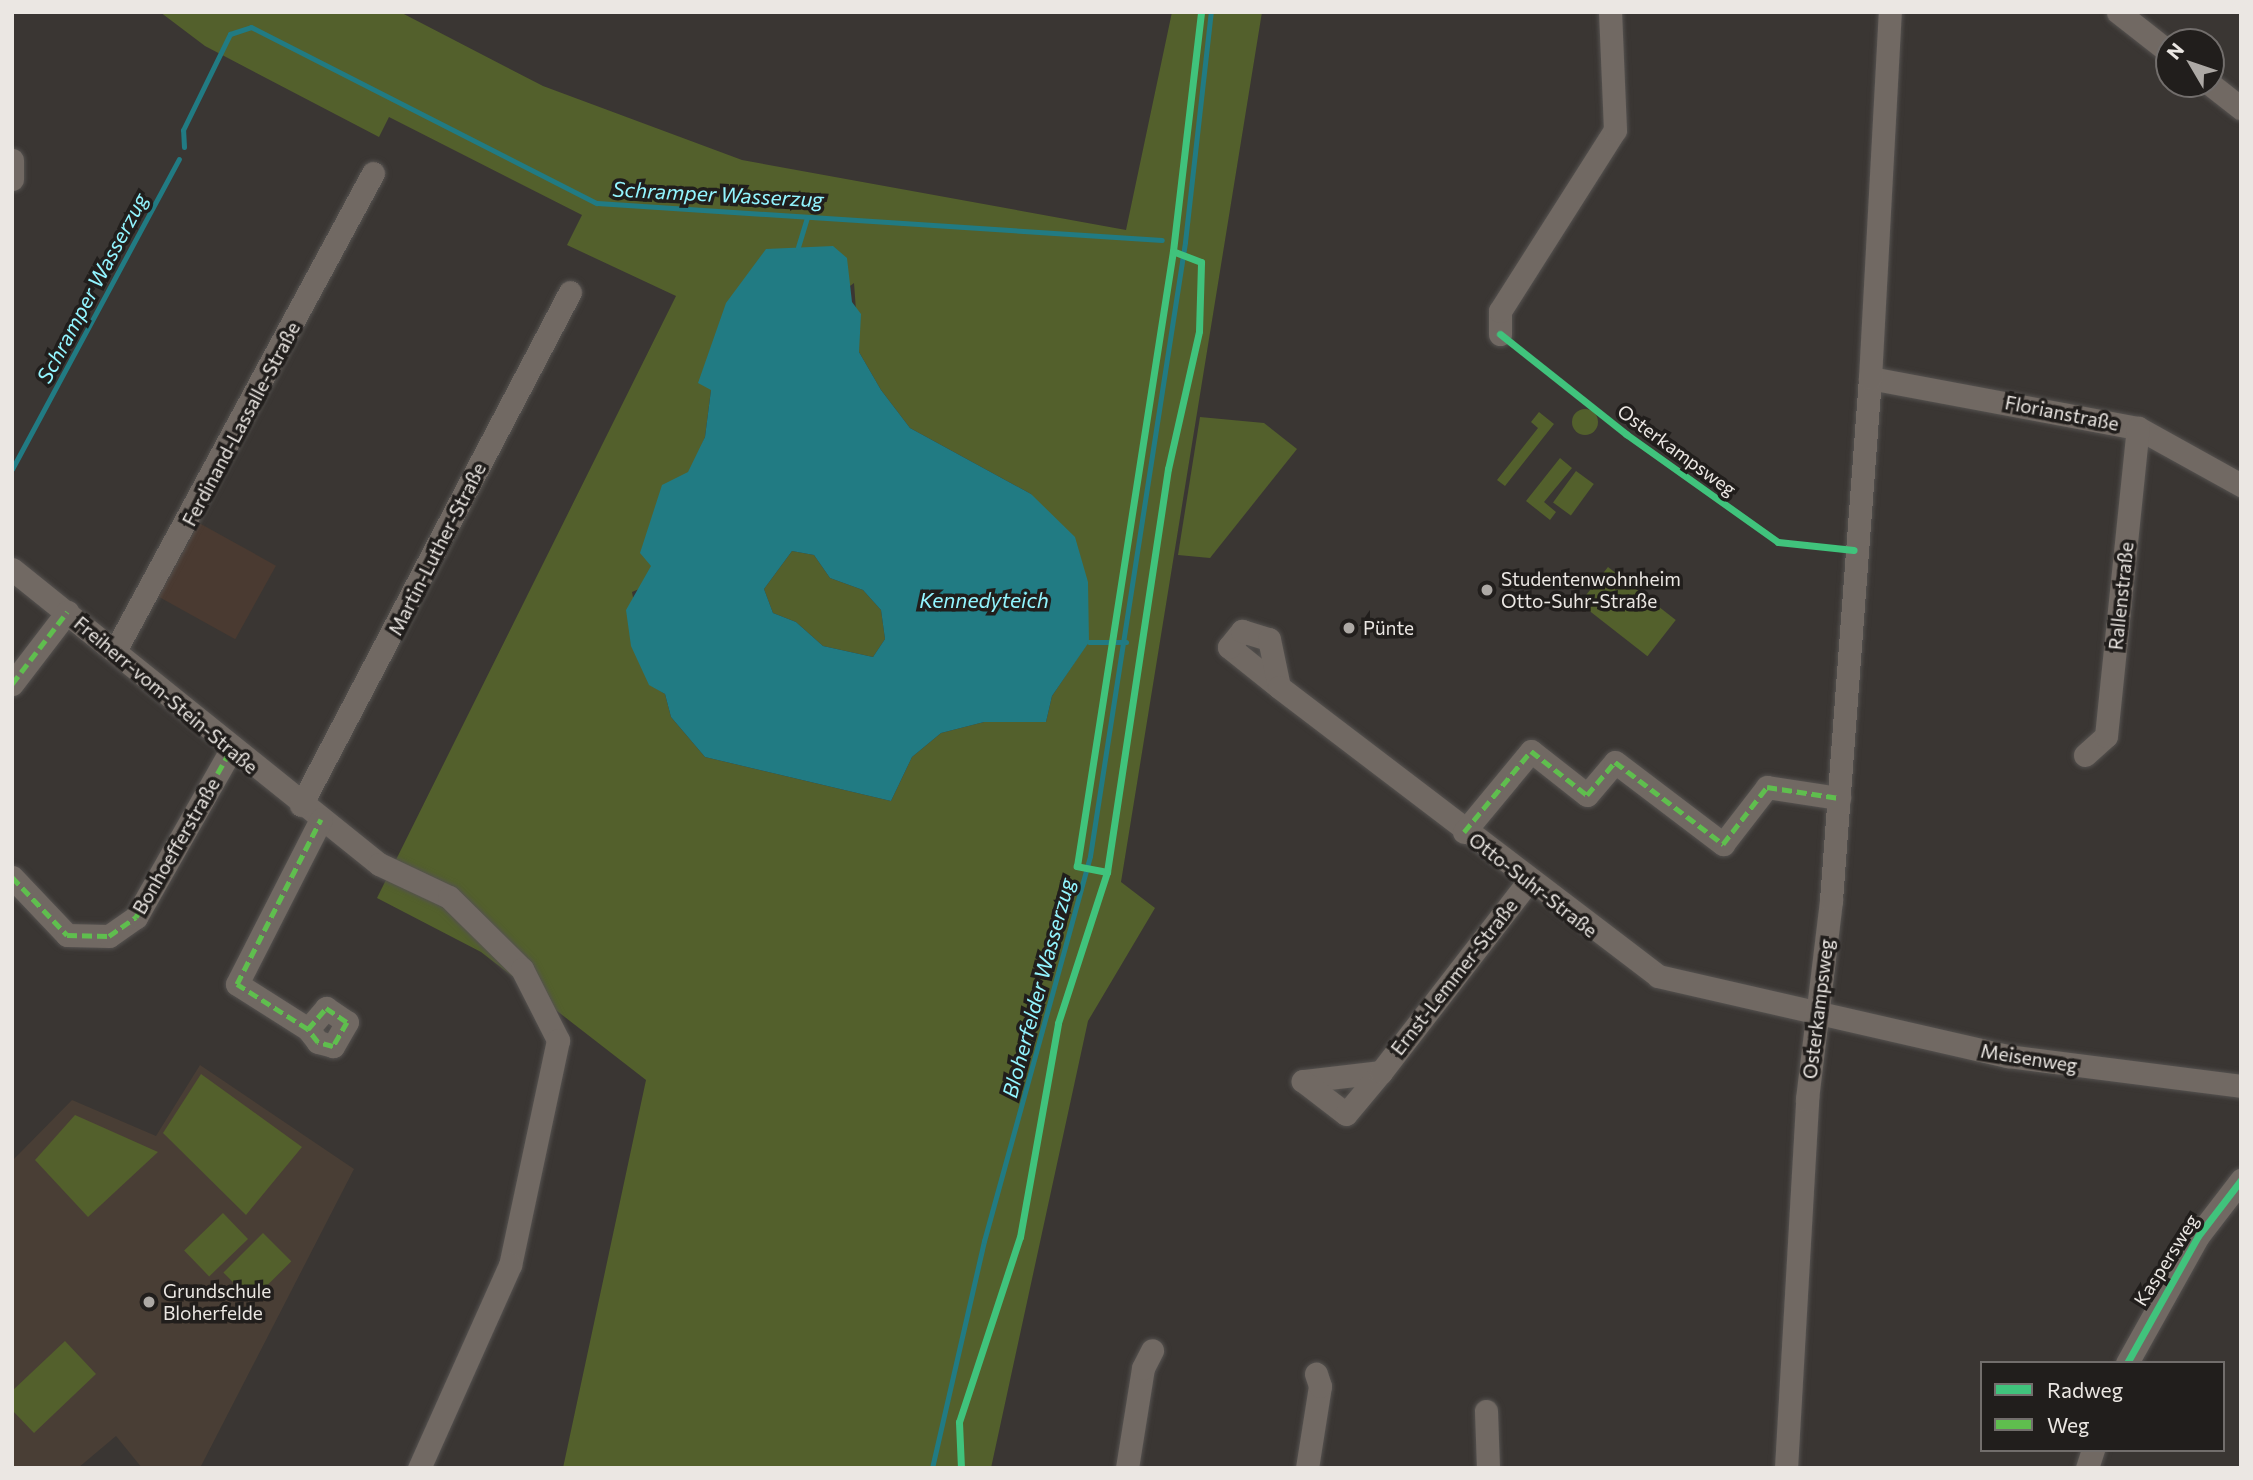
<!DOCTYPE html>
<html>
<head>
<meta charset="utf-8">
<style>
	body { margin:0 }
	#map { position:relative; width:2253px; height:1480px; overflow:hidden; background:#3a3633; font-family:Commissioner,sans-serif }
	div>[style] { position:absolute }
	.built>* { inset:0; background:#493e35 }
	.industrial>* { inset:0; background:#4a3a31; transform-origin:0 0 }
	.green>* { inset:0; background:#53602c; transform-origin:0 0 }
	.round { border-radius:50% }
	.water>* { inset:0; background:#217b83 }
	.stream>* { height:5px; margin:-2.5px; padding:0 2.5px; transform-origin:2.5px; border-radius:2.5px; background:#217b83 }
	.roads { filter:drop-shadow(0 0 2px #555250) drop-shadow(0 0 2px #555250) }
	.minor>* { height:23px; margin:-11.5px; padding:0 11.5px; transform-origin:11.5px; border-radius:11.5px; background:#716963 }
	.quiet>* { height:5px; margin-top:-2.5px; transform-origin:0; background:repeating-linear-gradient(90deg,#5fbe4e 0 10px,transparent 0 15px) }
	.cycleway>* { height:7px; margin:-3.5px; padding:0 3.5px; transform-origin:3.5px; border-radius:3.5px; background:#40c37c }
	.dots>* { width:19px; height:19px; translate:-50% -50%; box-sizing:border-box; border:4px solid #211e1c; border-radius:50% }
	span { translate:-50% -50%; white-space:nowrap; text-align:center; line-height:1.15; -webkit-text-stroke:7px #211e1c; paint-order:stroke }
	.street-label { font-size:19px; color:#ebe7e3 }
	.poi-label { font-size:19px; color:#ebe7e3 }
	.left { translate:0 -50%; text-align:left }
	.water-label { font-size:21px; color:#93f5ff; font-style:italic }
	.frame { position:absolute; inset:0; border:14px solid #ebe7e3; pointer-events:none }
	.legend { position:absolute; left:1980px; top:1361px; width:245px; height:91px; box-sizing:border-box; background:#211e1c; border:2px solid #726e6c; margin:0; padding:9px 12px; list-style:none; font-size:21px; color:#ebe7e3 }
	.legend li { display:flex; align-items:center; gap:14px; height:35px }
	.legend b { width:35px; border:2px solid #726e6c }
	.north { position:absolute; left:2155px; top:28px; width:70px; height:70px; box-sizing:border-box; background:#211e1c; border:2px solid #726e6c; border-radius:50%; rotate:309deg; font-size:19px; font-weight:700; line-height:28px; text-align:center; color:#ebe7e3 }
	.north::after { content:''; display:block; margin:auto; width:24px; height:32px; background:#ada9a5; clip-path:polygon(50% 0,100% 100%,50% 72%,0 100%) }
</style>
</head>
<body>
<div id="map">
	<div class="built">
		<i style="clip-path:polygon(200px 1065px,354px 1169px,200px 1468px,142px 1468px,116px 1436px,78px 1468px,12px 1468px,12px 1161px,72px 1100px,156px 1136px)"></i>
	</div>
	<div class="industrial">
		<i style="left:199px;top:523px;width:88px;height:84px;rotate:29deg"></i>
	</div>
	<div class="green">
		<i style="clip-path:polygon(evenodd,160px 12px,400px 12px,543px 86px,742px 160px,1126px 230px,1172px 12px,1262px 12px,1121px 882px,1155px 908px,1088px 1021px,991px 1468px,563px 1468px,646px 1080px,481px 952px,377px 898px,676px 296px,567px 245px,582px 215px,389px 117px,379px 137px,205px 46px,160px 12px,854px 283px,859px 352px,881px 390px,910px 428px,1031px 494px,1089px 641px,1052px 696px,1046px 722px,984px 722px,941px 733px,912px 757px,891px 801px,705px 757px,671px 717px,665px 694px,649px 684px,632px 592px,644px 587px,705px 437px,711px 390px,854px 283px)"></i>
		<i class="round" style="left:1572px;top:409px;width:26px;height:26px"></i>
		<i style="clip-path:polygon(1539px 412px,1554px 424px,1505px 486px,1497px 480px,1538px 428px,1531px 422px)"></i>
		<i style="clip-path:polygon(1200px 417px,1264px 423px,1297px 449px,1210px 558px,1178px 555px)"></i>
		<i style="clip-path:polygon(1560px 458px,1572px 468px,1544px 502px,1556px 512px,1550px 520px,1526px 501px)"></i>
		<i style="left:1576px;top:471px;width:22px;height:39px;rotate:36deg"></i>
		<i style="clip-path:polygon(792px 551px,814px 555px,830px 578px,863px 590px,881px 610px,885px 639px,873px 657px,823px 646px,796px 622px,773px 613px,764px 589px)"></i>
		<i style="left:1608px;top:567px;width:86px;height:46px;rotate:38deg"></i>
		<i style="clip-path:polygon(201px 1074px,302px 1147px,246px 1215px,163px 1133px)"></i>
		<i style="clip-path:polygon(75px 1115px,158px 1152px,88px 1217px,35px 1160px)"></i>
		<i style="left:223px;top:1213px;width:36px;height:54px;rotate:46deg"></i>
		<i style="left:263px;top:1233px;width:40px;height:56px;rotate:45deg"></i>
		<i style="clip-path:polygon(65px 1341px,96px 1374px,34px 1433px,12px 1410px,12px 1391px)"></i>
	</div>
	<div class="water">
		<i style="clip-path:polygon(evenodd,833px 246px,847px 258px,852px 302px,861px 314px,859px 352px,881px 390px,910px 428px,1031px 494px,1075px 537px,1088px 582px,1089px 642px,1052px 696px,1046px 722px,984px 722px,941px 733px,912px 757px,891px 801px,705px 757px,671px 717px,665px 694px,649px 685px,631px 646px,626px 610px,651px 566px,640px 553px,662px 485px,688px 472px,705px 437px,711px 390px,698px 383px,726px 303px,766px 249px,833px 246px,792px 551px,814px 555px,830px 578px,863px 590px,881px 610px,885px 639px,873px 657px,823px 646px,796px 622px,773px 613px,764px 589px,792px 551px)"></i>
	</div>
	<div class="stream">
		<i style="left:184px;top:147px;width:17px;rotate:-93deg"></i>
		<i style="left:183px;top:130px;width:107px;rotate:-63.9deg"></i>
		<i style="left:230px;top:34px;width:22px;rotate:-18deg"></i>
		<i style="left:251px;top:27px;width:388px;rotate:27deg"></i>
		<i style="left:597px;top:203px;width:566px;rotate:3.75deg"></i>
		<i style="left:798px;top:247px;width:31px;rotate:-73deg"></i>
		<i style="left:12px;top:469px;width:352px;rotate:-61.7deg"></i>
		<i style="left:1089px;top:642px;width:37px"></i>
		<i style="left:932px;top:1468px;width:233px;rotate:-77.1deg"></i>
		<i style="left:984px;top:1241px;width:399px;rotate:-74.6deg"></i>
		<i style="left:1090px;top:856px;width:621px;rotate:-81.2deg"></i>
		<i style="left:1185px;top:242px;width:231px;rotate:-83.6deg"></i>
	</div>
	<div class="roads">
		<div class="minor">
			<i style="left:2118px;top:12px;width:65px;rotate:38.1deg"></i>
			<i style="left:2210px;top:84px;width:39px;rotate:38deg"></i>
			<i style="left:12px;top:160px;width:19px;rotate:90deg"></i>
			<i style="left:1500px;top:334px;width:23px;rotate:-90deg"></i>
			<i style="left:1500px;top:311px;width:214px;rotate:-57.6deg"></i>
			<i style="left:1615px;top:130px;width:118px;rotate:-92.4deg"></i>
			<i style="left:1870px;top:378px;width:273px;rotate:10.6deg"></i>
			<i style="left:2138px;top:428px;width:118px;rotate:29deg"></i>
			<i style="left:12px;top:569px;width:471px;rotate:38.8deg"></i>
			<i style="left:379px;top:864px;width:77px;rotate:25.2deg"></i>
			<i style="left:449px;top:897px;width:103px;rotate:44.6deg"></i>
			<i style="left:522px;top:969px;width:80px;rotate:63.1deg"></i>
			<i style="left:558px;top:1040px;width:230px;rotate:102deg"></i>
			<i style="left:510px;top:1265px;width:222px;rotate:114.1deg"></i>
			<i style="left:115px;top:651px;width:543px;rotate:-61.64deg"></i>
			<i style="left:12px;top:684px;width:91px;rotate:-52.6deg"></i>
			<i style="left:1279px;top:687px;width:64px;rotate:-141.3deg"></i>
			<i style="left:1229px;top:647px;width:21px;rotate:-51deg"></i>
			<i style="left:1242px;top:631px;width:28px;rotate:17deg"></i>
			<i style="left:1269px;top:639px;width:49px;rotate:78.2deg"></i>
			<i style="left:1279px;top:687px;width:477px;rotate:37.3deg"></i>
			<i style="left:1658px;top:976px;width:359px;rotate:12.9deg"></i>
			<i style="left:2008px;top:1056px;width:235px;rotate:7.3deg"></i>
			<i style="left:2085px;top:755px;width:28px;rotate:-42deg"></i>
			<i style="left:2106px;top:736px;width:310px;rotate:-84.1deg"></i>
			<i style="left:301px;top:805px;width:579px;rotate:-62.33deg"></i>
			<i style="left:1464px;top:832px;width:105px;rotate:-50.4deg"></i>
			<i style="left:1531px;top:751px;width:71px;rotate:38.2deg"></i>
			<i style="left:1587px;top:795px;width:43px;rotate:-49.7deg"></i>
			<i style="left:1615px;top:762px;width:136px;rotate:37.2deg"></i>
			<i style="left:1723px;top:844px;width:72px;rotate:-52.3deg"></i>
			<i style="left:1767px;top:787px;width:73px;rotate:8.7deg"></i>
			<i style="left:12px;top:877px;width:80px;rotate:46.5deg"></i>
			<i style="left:67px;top:935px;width:42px;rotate:1.4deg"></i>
			<i style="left:109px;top:936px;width:33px;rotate:-35deg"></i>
			<i style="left:136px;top:917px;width:192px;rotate:-60.4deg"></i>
			<i style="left:308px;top:1029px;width:28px;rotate:-49deg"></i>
			<i style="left:326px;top:1008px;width:25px;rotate:34deg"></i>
			<i style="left:347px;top:1022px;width:28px;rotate:120deg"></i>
			<i style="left:333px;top:1046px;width:16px;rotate:-165deg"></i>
			<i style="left:318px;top:1042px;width:16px;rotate:-128deg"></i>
			<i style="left:308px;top:1029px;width:84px;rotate:-147.6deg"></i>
			<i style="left:237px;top:984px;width:185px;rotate:-63deg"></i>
			<i style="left:1381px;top:1072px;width:79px;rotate:173.4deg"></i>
			<i style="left:1303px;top:1081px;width:54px;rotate:37.5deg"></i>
			<i style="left:1346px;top:1114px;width:55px;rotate:-50.2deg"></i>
			<i style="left:1381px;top:1072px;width:240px;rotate:-52.3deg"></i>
			<i style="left:2127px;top:1363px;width:145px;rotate:-60.8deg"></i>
			<i style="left:2198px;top:1236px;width:71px;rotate:-52.5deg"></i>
			<i style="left:1486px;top:1411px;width:57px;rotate:88deg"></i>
			<i style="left:1127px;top:1468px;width:101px;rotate:-80.9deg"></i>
			<i style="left:1143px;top:1368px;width:20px;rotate:-63deg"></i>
			<i style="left:1307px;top:1468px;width:83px;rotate:-81deg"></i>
			<i style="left:1320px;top:1386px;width:13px;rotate:-108deg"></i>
			<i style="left:1786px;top:1468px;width:370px;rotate:-86.7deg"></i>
			<i style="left:1807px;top:1099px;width:200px;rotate:-83.1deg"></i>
			<i style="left:1831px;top:900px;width:523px;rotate:-85.73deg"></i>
			<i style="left:1870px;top:378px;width:367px;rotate:-86.9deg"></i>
			<i style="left:2087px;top:1468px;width:19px;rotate:-72deg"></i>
		</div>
	</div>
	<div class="quiet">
		<i style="left:12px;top:684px;width:91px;rotate:-52.6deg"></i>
		<i style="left:1464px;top:832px;width:105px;rotate:-50.4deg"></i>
		<i style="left:1531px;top:751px;width:71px;rotate:38.2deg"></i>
		<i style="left:1587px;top:795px;width:43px;rotate:-49.7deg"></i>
		<i style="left:1615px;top:762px;width:136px;rotate:37.2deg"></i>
		<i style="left:1723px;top:844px;width:72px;rotate:-52.3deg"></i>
		<i style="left:1767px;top:787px;width:73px;rotate:8.7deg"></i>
		<i style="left:12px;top:877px;width:80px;rotate:46.5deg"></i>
		<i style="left:67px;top:935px;width:42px;rotate:1.4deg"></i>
		<i style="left:109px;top:936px;width:33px;rotate:-35deg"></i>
		<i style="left:136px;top:917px;width:192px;rotate:-60.4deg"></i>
		<i style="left:308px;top:1029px;width:28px;rotate:-49deg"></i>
		<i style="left:326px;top:1008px;width:25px;rotate:34deg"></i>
		<i style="left:347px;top:1022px;width:28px;rotate:120deg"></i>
		<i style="left:333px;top:1046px;width:16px;rotate:-165deg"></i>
		<i style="left:318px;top:1042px;width:16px;rotate:-128deg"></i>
		<i style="left:308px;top:1029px;width:84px;rotate:-147.6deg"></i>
		<i style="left:237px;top:984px;width:185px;rotate:-63deg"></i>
	</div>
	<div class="cycleway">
		<i style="left:1500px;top:334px;width:161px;rotate:38.4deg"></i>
		<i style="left:1626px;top:434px;width:186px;rotate:35.4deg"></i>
		<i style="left:1778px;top:542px;width:76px;rotate:6deg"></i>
		<i style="left:1107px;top:872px;width:31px;rotate:-169deg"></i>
		<i style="left:1077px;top:866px;width:622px;rotate:-81.13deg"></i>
		<i style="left:1173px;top:251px;width:241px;rotate:-83.3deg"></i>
		<i style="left:2127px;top:1363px;width:145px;rotate:-60.8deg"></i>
		<i style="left:2198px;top:1236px;width:71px;rotate:-52.5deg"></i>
		<i style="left:961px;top:1468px;width:46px;rotate:-92.5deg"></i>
		<i style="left:959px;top:1422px;width:195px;rotate:-71.8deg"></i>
		<i style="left:1020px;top:1237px;width:217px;rotate:-79.9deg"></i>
		<i style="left:1058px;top:1023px;width:159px;rotate:-72deg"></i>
		<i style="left:1107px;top:872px;width:408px;rotate:-81.4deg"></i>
		<i style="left:1168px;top:469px;width:141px;rotate:-77.3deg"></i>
		<i style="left:1199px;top:331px;width:69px;rotate:-88.3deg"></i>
		<i style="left:1201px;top:262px;width:30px;rotate:-159deg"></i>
	</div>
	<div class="dots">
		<i style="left:1487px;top:590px;background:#ada9a5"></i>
		<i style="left:1349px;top:628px;background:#ada9a5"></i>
		<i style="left:149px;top:1302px;background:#ada9a5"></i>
	</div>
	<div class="street-label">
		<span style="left:2062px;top:413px;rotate:11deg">Florianstraße</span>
		<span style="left:241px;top:424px;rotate:-62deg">Ferdinand-Lassalle-Straße</span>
		<span style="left:1677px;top:450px;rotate:36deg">Osterkampsweg</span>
		<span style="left:437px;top:549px;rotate:-63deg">Martin-Luther-Straße</span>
		<span style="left:2121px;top:596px;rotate:-84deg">Rallenstraße</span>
		<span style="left:166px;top:695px;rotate:40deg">Freiherr-vom-Stein-Straße</span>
		<span style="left:176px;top:846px;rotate:-60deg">Bonhoefferstraße</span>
		<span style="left:1533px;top:885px;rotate:38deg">Otto-Suhr-Straße</span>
		<span style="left:1454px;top:977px;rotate:-52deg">Ernst-Lemmer-Straße</span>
		<span style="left:1818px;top:1009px;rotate:-83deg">Osterkampsweg</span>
		<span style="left:2029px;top:1058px;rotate:9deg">Meisenweg</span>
		<span style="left:2166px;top:1260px;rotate:-58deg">Kaspersweg</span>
	</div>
	<div class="poi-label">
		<span class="left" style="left:1501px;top:590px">Studentenwohnheim<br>Otto-Suhr-Straße</span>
		<span class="left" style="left:1363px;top:628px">Pünte</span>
		<span class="left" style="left:163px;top:1302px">Grundschule<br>Bloherfelde</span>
	</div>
	<div class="water-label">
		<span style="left:718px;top:194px;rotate:3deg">Schramper Wasserzug</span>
		<span style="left:92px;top:288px;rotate:-62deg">Schramper Wasserzug</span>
		<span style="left:984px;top:600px">Kennedyteich</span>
		<span style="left:1038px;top:988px;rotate:-75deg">Bloherfelder Wasserzug</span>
	</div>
	<div class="frame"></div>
	<ul class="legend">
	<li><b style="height:9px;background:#40c37c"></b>Radweg</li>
	<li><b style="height:9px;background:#5fbe4e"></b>Weg</li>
	</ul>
	<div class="north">N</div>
</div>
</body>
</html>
